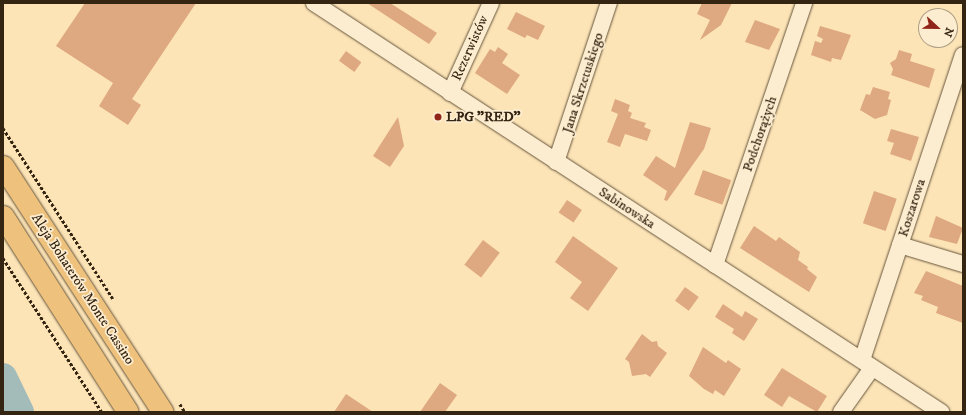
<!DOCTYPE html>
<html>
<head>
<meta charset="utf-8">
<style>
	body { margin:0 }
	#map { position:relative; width:966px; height:415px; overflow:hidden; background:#fce4b7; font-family:"IM FELL DW Pica",serif }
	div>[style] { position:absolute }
	.river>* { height:28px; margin:-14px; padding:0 14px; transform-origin:14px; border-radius:14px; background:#a4bcb9 }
	.building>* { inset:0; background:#dea880; transform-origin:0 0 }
	.path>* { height:2.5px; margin-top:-1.25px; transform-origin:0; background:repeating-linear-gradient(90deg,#342412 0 3px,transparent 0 5px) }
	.roads { filter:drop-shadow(0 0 1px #66543b) drop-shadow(0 0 1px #66543b) }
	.minor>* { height:16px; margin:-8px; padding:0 8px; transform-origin:8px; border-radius:8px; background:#fdedd0 }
	.major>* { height:21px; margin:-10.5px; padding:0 10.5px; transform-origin:10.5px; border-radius:10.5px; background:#eec27c }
	.dots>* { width:11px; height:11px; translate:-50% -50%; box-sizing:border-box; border:2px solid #fdedd0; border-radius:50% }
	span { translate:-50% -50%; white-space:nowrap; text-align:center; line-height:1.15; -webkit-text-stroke:3.5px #fdedd0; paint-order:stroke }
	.street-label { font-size:14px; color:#342412 }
	.poi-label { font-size:14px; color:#342412; font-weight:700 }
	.left { translate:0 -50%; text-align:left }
	.frame { position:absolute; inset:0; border:4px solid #342412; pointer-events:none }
	.north { position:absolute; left:918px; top:8px; width:40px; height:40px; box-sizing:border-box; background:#fdedd0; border:1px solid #ad9d84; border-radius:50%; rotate:112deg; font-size:11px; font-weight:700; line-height:16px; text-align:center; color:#342412 }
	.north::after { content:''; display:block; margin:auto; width:14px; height:18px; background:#8f2418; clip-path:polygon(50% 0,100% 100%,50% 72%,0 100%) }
</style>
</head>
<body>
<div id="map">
	<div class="river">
		<i style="left:3px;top:377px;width:39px;rotate:64deg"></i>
	</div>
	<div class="building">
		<i style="clip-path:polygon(85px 3px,196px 3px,132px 99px,141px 105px,128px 125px,99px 106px,113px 83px,56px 46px)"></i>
		<i style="clip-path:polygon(367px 3px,390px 3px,437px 33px,429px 44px)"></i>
		<i style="clip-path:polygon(702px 3px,732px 3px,721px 25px,700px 40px,710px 20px,697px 14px)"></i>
		<i style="clip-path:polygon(516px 12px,545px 26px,538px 40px,527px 35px,525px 38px,507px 29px)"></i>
		<i style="clip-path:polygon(755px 20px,780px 29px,769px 50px,745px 42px)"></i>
		<i style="clip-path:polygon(820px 26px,851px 35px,841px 60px,832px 58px,831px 62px,811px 55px,815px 41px,821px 43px,823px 39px,817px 36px)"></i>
		<i style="clip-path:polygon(498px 47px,508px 54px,502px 63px,520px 75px,507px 94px,475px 73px,490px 49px,495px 52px)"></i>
		<i style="clip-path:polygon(899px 50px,912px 54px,910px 61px,935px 69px,929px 88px,891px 75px,893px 69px,890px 63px,896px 59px)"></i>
		<i style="left:346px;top:51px;width:19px;height:12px;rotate:36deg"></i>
		<i style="clip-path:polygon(873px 87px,890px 92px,888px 99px,891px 100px,887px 115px,875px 119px,860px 110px,866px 94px,870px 95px)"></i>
		<i style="clip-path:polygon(615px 99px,630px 105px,628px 111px,632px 113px,630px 118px,646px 123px,644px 127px,651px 130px,647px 141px,625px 134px,620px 147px,607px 142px,618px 114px,611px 111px)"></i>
		<i style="clip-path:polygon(398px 117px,404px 146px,390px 167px,373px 156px)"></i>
		<i style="clip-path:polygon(690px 122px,711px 128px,704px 149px,667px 201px,664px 200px,667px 191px,643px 175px,656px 156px,675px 168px)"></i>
		<i style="clip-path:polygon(891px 129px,919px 137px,911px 161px,890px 154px,894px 143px,887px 141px)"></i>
		<i style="left:703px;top:170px;width:30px;height:26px;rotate:20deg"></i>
		<i style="left:874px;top:191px;width:24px;height:34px;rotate:19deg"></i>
		<i style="left:567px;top:200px;width:18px;height:15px;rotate:34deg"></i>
		<i style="clip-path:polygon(936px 216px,963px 228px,957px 244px,929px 237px)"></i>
		<i style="clip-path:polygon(754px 226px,776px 241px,779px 237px,800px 252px,798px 260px,808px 267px,807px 269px,817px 277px,809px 292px,740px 248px)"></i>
		<i style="clip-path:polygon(573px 236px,618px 268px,588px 311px,570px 298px,582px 282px,555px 262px)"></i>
		<i style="left:483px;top:240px;width:21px;height:31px;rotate:37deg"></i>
		<i style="clip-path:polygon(926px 271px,963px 286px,963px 323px,936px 313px,938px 307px,921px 300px,923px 296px,914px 293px)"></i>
		<i style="left:685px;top:287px;width:17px;height:17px;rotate:36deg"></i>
		<i style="clip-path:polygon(723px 304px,742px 317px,745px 311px,758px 319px,744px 341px,732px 333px,734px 329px,715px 317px)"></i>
		<i style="clip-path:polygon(642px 334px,652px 342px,657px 341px,658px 346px,667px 353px,650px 377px,646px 374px,632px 376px,629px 362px,625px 359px)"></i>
		<i style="clip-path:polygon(703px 347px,726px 363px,728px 360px,741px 369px,724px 396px,715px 390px,713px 394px,704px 389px,689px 376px)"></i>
		<i style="clip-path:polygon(782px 368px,827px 396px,817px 412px,789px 396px,782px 407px,764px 395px)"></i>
		<i style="clip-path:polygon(440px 383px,457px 395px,445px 412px,420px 412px)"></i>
		<i style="clip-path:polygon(346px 394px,373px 412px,334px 412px)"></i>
	</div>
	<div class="path">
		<i style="left:3px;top:128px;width:203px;rotate:57.2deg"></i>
		<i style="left:3px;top:258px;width:183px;rotate:57.3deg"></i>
		<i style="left:180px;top:404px;width:9px;rotate:58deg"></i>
	</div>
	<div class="roads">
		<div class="minor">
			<i style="left:314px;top:3px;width:749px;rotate:33.12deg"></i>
			<i style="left:450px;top:93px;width:99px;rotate:-65.5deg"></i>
			<i style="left:556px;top:162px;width:168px;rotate:-71.6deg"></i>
			<i style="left:900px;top:245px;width:66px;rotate:16.8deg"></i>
			<i style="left:715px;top:265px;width:277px;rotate:-71.2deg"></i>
			<i style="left:862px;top:360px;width:321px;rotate:-71.7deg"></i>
			<i style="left:841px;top:412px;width:54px;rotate:-54.8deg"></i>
		</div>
		<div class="major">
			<i style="left:3px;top:166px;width:293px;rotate:57deg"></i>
			<i style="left:3px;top:216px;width:232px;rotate:57.5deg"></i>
		</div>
	</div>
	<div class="dots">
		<i style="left:438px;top:117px;background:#8f2418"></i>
	</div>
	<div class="street-label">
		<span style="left:470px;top:48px;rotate:-66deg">Rezerwistów</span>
		<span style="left:583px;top:83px;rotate:-72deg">Jana Skrzetuskiego</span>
		<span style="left:760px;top:134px;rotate:-71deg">Podchorążych</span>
		<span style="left:627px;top:208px;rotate:33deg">Sabinowska</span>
		<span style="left:912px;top:208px;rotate:-72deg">Koszarowa</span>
		<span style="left:83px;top:289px;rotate:57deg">Aleja Bohaterów Monte Cassino</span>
	</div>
	<div class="poi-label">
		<span class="left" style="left:446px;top:117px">LPG "RED"</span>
	</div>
	<div class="frame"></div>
	<div class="north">N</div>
</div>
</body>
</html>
